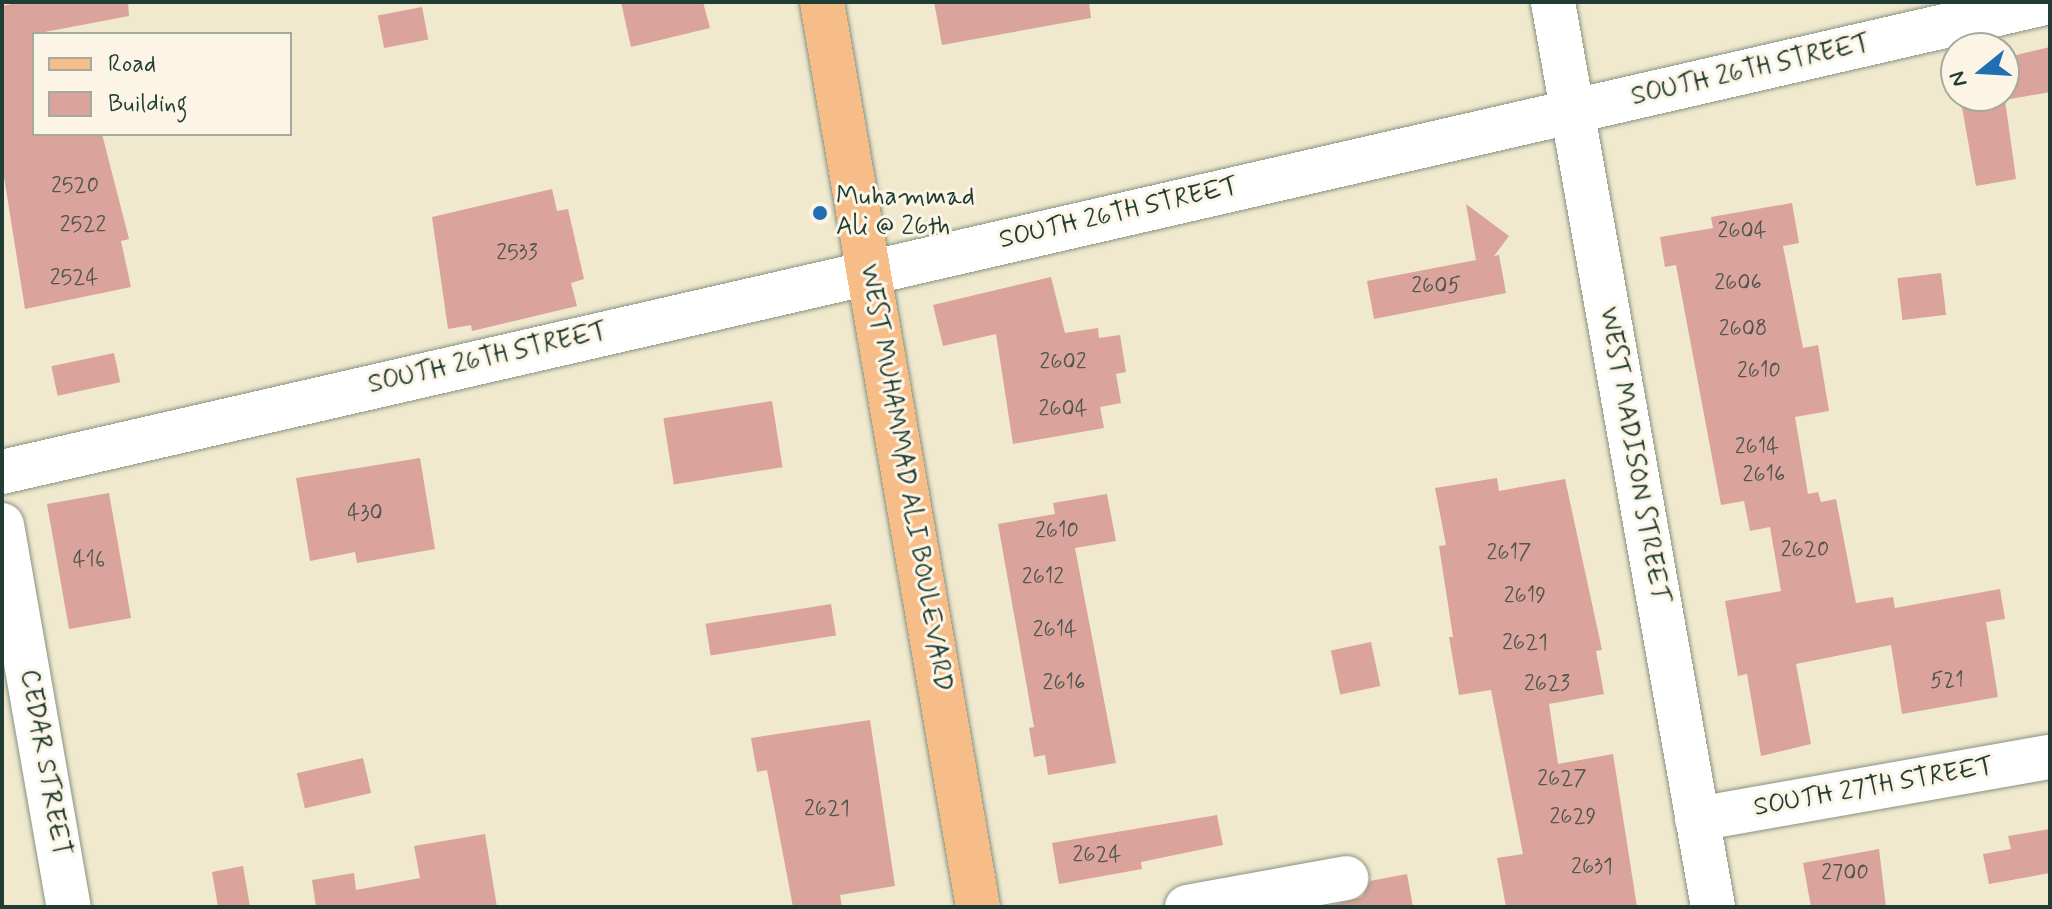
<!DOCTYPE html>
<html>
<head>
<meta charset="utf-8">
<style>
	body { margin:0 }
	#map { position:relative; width:2052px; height:909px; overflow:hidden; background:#f0e9ce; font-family:Mynerve,sans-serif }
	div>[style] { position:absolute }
	.building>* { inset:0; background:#daa39b; transform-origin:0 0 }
	.roads { filter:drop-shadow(0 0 2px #889381) drop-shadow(0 0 2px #889381) }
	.minor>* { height:44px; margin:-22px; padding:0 22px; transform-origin:22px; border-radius:22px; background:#fff }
	.major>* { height:44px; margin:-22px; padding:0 22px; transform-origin:22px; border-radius:22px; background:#f7bd88 }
	.dots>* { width:22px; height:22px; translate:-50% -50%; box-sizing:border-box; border:4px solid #fcf5e5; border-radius:50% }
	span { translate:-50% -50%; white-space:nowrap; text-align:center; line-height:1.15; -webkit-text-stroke:6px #fcf5e5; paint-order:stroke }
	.number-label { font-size:22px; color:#4e564e }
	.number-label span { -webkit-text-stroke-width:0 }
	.street-label { font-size:26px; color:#1f3d34 }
	.poi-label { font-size:26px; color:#1f3d34 }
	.left { translate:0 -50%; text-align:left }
	.frame { position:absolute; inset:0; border:4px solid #1f3d34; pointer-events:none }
	.legend { position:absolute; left:32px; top:32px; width:260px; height:104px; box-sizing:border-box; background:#fcf5e5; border:2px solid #a4ab9e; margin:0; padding:10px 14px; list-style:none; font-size:24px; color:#1f3d34 }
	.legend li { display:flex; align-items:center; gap:16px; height:40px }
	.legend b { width:40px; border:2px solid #a4ab9e }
	.north { position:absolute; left:1940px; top:32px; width:80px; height:80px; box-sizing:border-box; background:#fcf5e5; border:2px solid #a4ab9e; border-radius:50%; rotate:252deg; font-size:22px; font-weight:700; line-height:32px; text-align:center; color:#1f3d34 }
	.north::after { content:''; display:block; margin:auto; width:28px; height:36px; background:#1f6fb2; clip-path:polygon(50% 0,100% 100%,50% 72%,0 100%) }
</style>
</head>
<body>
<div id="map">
	<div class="building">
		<i style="clip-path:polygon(21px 2px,128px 2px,129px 16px,34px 34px,34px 134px,102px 134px,129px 239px,121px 241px,131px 287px,25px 309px,2px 164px,2px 6px)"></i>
		<i style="clip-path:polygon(621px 2px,703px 2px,710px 28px,631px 47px)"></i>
		<i style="clip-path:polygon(934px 2px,1089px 2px,1091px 18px,942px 45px)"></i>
		<i style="left:422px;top:7px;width:33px;height:45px;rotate:79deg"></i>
		<i style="clip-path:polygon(2050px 47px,2050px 92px,2005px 100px,2016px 179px,1976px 186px,1960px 96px,2004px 96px,2004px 58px)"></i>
		<i style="clip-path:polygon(552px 189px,557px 211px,568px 209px,584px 279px,571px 283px,577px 306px,472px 331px,471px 325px,448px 329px,432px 217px)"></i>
		<i style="clip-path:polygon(1792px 203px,1799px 243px,1783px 246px,1803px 348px,1818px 345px,1829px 411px,1795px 417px,1808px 494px,1818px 492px,1821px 502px,1836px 499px,1856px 603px,1893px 597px,1895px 608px,2000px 589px,2005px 619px,1986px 622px,1998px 697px,1902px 714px,1891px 645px,1796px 664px,1811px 744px,1761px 756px,1747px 674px,1738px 676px,1725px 601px,1781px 591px,1770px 527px,1750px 531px,1744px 501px,1721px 505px,1676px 265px,1665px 267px,1660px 237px,1713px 228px,1711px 217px)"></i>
		<i style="clip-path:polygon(1466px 204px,1509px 236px,1494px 256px,1499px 255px,1506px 293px,1374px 319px,1367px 281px,1476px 260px)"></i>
		<i style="left:1941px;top:273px;width:42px;height:44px;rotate:83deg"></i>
		<i style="clip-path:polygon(1051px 277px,1065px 333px,1098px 328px,1099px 338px,1120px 335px,1126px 372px,1116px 374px,1121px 403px,1100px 407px,1104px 428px,1013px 444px,996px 334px,943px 346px,933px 305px)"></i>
		<i style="left:114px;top:353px;width:30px;height:64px;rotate:78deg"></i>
		<i style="left:772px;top:401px;width:67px;height:110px;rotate:81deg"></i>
		<i style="clip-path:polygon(420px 458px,435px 549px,357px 563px,355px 552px,310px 561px,296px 478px)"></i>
		<i style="clip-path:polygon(1497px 478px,1499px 491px,1565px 479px,1602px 650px,1596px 651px,1604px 694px,1549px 704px,1558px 764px,1613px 754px,1637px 907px,1506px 907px,1497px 858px,1523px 854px,1491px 690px,1459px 695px,1449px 637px,1453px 637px,1439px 546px,1446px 545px,1435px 488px)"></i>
		<i style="left:109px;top:493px;width:127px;height:63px;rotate:80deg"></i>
		<i style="clip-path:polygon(1107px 494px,1116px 541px,1075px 548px,1116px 763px,1048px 775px,1045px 755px,1034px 757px,1029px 728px,1034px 727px,998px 524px,1055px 514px,1053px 503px)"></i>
		<i style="left:831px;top:604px;width:32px;height:127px;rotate:81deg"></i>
		<i style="left:1371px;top:642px;width:45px;height:41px;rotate:78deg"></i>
		<i style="clip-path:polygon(870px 720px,895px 886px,840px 895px,842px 907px,793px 907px,767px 770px,757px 772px,751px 738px)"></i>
		<i style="left:363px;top:758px;width:36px;height:68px;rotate:77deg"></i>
		<i style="clip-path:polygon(1217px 815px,1223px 845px,1141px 862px,1142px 869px,1059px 884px,1052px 843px)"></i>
		<i style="clip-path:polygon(2050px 829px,2050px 873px,1989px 884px,1983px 854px,2011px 849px,2008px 836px)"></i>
		<i style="clip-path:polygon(485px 834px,497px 907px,316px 907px,312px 880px,354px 873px,356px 890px,420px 878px,414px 846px)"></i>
		<i style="clip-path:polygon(1879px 849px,1886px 907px,1811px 907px,1803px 863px)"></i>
		<i style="clip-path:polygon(243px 866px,250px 907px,218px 907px,212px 872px)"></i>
		<i style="clip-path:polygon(1407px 874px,1413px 907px,1326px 907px,1362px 897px,1370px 881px)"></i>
	</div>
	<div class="roads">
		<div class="minor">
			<i style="left:1553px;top:2px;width:919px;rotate:79.97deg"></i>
			<i style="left:2px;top:472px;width:2101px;rotate:-12.93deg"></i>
			<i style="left:2px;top:525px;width:388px;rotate:80.1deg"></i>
			<i style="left:1697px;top:819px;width:358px;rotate:-10deg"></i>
			<i style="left:1187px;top:907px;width:162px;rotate:-10.3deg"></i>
		</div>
		<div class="major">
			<i style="left:822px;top:2px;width:918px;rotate:80.22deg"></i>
		</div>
	</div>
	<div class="dots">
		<i style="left:820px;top:213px;background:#1f6fb2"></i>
	</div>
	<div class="number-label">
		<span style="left:75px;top:187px">2520</span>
		<span style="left:83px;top:226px">2522</span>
		<span style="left:1742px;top:232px">2604</span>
		<span style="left:517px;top:254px">2533</span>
		<span style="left:74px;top:279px">2524</span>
		<span style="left:1738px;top:284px">2606</span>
		<span style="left:1436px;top:287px">2605</span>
		<span style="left:1743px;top:330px">2608</span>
		<span style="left:1063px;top:363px">2602</span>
		<span style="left:1759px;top:372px">2610</span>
		<span style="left:1063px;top:410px">2604</span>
		<span style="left:1757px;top:448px">2614</span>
		<span style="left:1764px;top:476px">2616</span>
		<span style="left:365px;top:514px">430</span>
		<span style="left:1057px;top:532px">2610</span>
		<span style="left:1805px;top:551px">2620</span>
		<span style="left:1509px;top:554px">2617</span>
		<span style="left:89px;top:561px">416</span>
		<span style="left:1043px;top:578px">2612</span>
		<span style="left:1525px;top:597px">2619</span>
		<span style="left:1055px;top:631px">2614</span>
		<span style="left:1525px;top:644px">2621</span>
		<span style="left:1947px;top:682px">521</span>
		<span style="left:1064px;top:684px">2616</span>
		<span style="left:1547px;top:685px">2623</span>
		<span style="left:1562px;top:780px">2627</span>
		<span style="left:827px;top:810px">2621</span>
		<span style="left:1573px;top:818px">2629</span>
		<span style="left:1097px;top:856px">2624</span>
		<span style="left:1592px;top:868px">2631</span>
		<span style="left:1845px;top:874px">2700</span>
	</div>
	<div class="street-label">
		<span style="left:1751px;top:71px;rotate:-13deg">SOUTH 26TH STREET</span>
		<span style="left:1119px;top:214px;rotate:-13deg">SOUTH 26TH STREET</span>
		<span style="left:488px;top:359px;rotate:-13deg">SOUTH 26TH STREET</span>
		<span style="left:1633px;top:455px;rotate:80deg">WEST MADISON STREET</span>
		<span style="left:905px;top:478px;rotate:80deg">WEST MUHAMMAD ALI BOULEVARD</span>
		<span style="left:44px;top:763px;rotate:80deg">CEDAR STREET</span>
		<span style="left:1874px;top:788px;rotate:-10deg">SOUTH 27TH STREET</span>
	</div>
	<div class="poi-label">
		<span class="left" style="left:836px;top:213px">Muhammad<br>Ali @ 26th</span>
	</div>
	<div class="frame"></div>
	<ul class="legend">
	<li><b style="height:10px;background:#f7bd88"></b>Road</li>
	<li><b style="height:22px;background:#daa39b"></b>Building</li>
	</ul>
	<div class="north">N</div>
</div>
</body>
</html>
